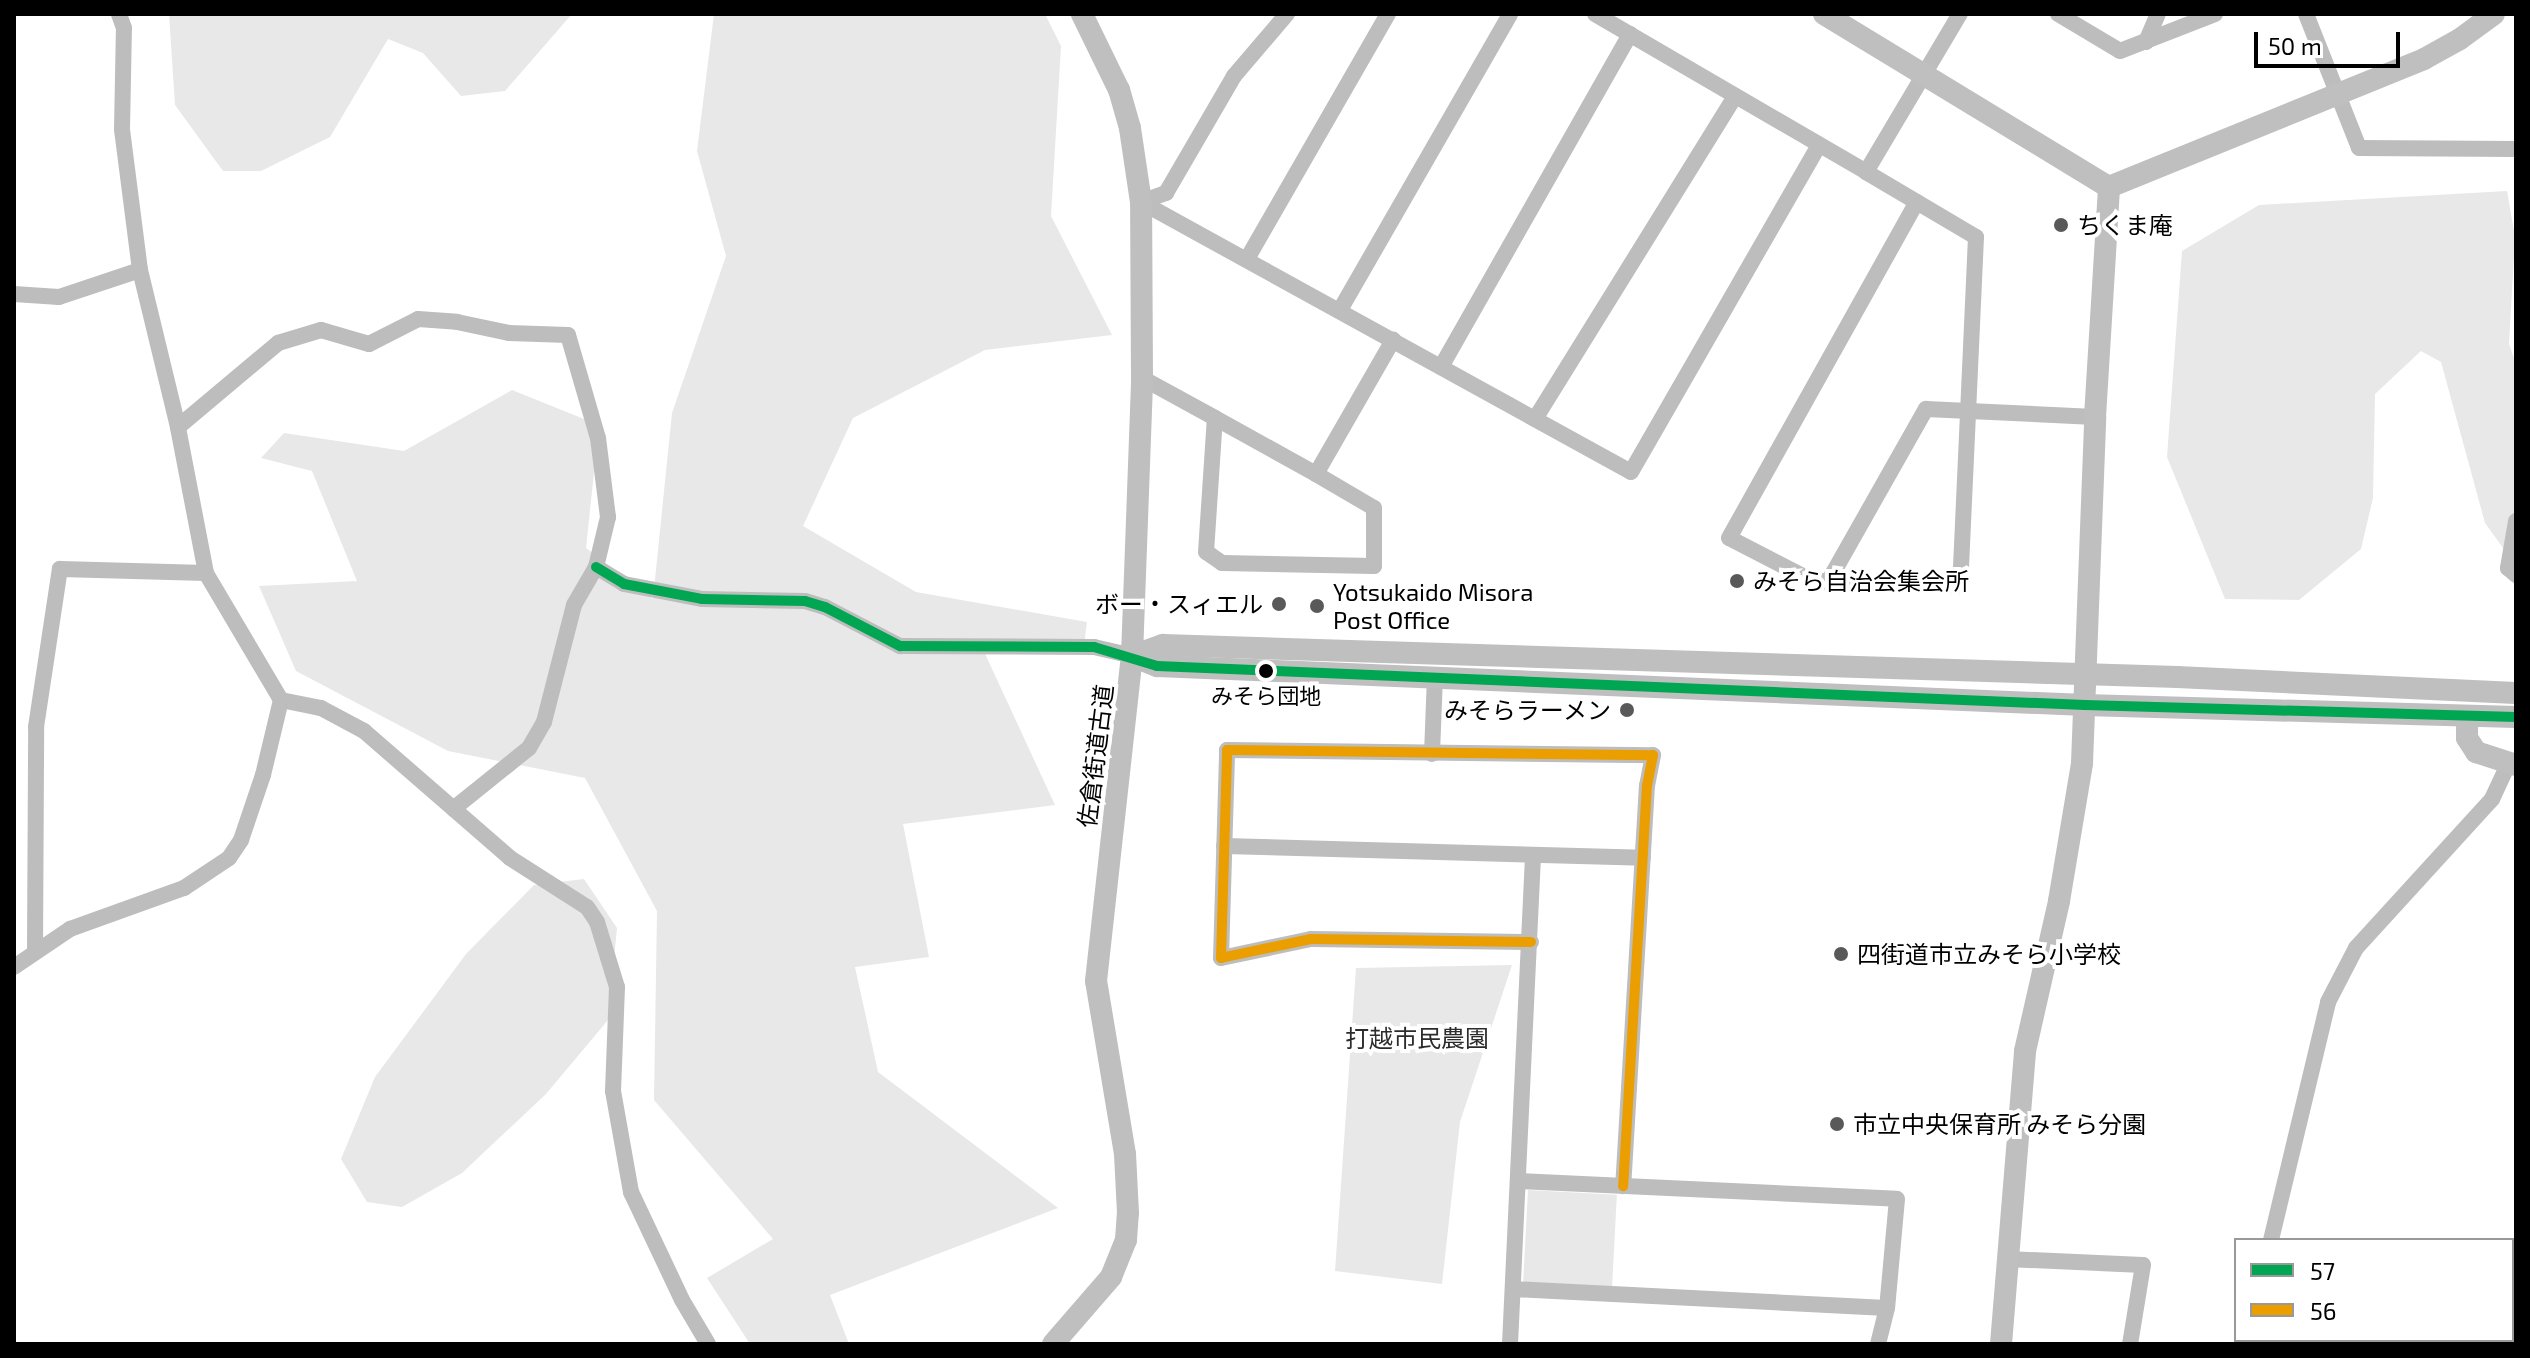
<!DOCTYPE html>
<html>
<head>
<meta charset="utf-8">
<style>
	body { margin:0 }
	#map { position:relative; width:2530px; height:1358px; overflow:hidden; background:#fff; font-family:"Exo 2","Noto Sans JP",sans-serif }
	div>[style] { position:absolute }
	.green>* { inset:0; background:#e8e8e8; transform-origin:0 0 }
	.street>* { height:16px; margin:-8px; padding:0 8px; transform-origin:8px; border-radius:8px; background:#bdbdbd }
	.secondary>* { height:22px; margin:-11px; padding:0 11px; transform-origin:11px; border-radius:11px; background:#bfbfbf }
	.bus-1>* { height:10px; margin:-5px; padding:0 5px; transform-origin:5px; border-radius:5px; background:#00a651 }
	.bus-2>* { height:10px; margin:-5px; padding:0 5px; transform-origin:5px; border-radius:5px; background:#eb9e00 }
	.dots>* { width:22px; height:22px; translate:-50% -50%; box-sizing:border-box; border:4px solid #fff; border-radius:50% }
	span { translate:-50% -50%; white-space:nowrap; text-align:center; line-height:1.15; -webkit-text-stroke:8px #fff; paint-order:stroke }
	.bus-label { font-size:22px; color:#000 }
	.poi-label { font-size:24px; color:#000 }
	.left { translate:0 -50%; text-align:left }
	.right { translate:-100% -50%; text-align:right }
	.street-label { font-size:24px; color:#000 }
	.park-label { font-size:24px; color:#2c2c2c }
	.frame { position:absolute; inset:0; border:16px solid #000; pointer-events:none }
	.legend { position:absolute; left:2234px; top:1238px; width:280px; height:104px; box-sizing:border-box; background:#fff; border:2px solid #999; margin:0; padding:10px 14px; list-style:none; font-size:24px; color:#000 }
	.legend li { display:flex; align-items:center; gap:16px; height:40px }
	.legend b { width:40px; border:2px solid #999 }
	.scale { position:absolute; left:2254px; top:32px; width:146px; height:36px; box-sizing:border-box; border:4px solid #000; border-top:0; padding-left:10px; font-size:24px; line-height:28px; white-space:nowrap; color:#000; -webkit-text-stroke:6px #fff; paint-order:stroke }
</style>
</head>
<body>
<div id="map">
	<div class="green">
		<i style="clip-path:polygon(169px 14px,572px 14px,505px 91px,461px 96px,423px 53px,388px 39px,330px 137px,261px 171px,223px 171px,175px 105px)"></i>
		<i style="clip-path:polygon(714px 14px,1045px 14px,1061px 46px,1051px 216px,1112px 335px,985px 350px,853px 418px,803px 526px,916px 592px,1087px 622px,1084px 645px,980px 643px,1055px 805px,903px 824px,929px 957px,855px 967px,878px 1072px,1058px 1208px,830px 1295px,849px 1344px,750px 1344px,707px 1278px,773px 1239px,654px 1100px,657px 911px,585px 778px,448px 751px,296px 671px,259px 586px,357px 581px,312px 471px,261px 458px,284px 433px,404px 451px,512px 390px,599px 425px,586px 548px,653px 599px,672px 413px,726px 256px,697px 151px)"></i>
		<i style="clip-path:polygon(2507px 191px,2515px 237px,2509px 344px,2516px 364px,2516px 566px,2485px 523px,2441px 362px,2421px 351px,2375px 394px,2373px 498px,2361px 549px,2299px 600px,2225px 599px,2167px 457px,2182px 251px,2259px 205px)"></i>
		<i style="clip-path:polygon(584px 879px,617px 928px,608px 1020px,546px 1094px,462px 1173px,402px 1207px,367px 1202px,341px 1159px,375px 1077px,466px 954px,534px 885px)"></i>
		<i style="clip-path:polygon(1512px 965px,1460px 1122px,1442px 1284px,1335px 1271px,1356px 968px)"></i>
		<i style="left:1528px;top:1190px;width:89px;height:92px;rotate:3deg"></i>
	</div>
	<div class="street">
		<i style="left:1595px;top:14px;width:314px;rotate:30.2deg"></i>
		<i style="left:1866px;top:172px;width:128px;rotate:30.6deg"></i>
		<i style="left:1976px;top:237px;width:349px;rotate:92.6deg"></i>
		<i style="left:1960px;top:586px;width:132px;rotate:-178.3deg"></i>
		<i style="left:1828px;top:582px;width:24px;rotate:-168deg"></i>
		<i style="left:1805px;top:577px;width:85px;rotate:-152.8deg"></i>
		<i style="left:1729px;top:538px;width:385px;rotate:-60.8deg"></i>
		<i style="left:2058px;top:14px;width:72px;rotate:30.8deg"></i>
		<i style="left:2120px;top:51px;width:102px;rotate:-21.3deg"></i>
		<i style="left:2306px;top:14px;width:144px;rotate:68.4deg"></i>
		<i style="left:2359px;top:148px;width:157px;rotate:0.4deg"></i>
		<i style="left:2146px;top:42px;width:30px;rotate:-67deg"></i>
		<i style="left:1866px;top:172px;width:184px;rotate:-59.3deg"></i>
		<i style="left:1141px;top:202px;width:559px;rotate:28.86deg"></i>
		<i style="left:1631px;top:472px;width:377px;rotate:-60.1deg"></i>
		<i style="left:1141px;top:202px;width:27px;rotate:-20deg"></i>
		<i style="left:1166px;top:193px;width:135px;rotate:-59.8deg"></i>
		<i style="left:1234px;top:76px;width:82px;rotate:-49.5deg"></i>
		<i style="left:1247px;top:259px;width:283px;rotate:-60.1deg"></i>
		<i style="left:14px;top:294px;width:45px;rotate:3.8deg"></i>
		<i style="left:59px;top:297px;width:85px;rotate:-18.4deg"></i>
		<i style="left:1340px;top:310px;width:341px;rotate:-60.1deg"></i>
		<i style="left:1441px;top:367px;width:383px;rotate:-60.4deg"></i>
		<i style="left:1142px;top:378px;width:83px;rotate:28.7deg"></i>
		<i style="left:1215px;top:418px;width:115px;rotate:29deg"></i>
		<i style="left:1316px;top:474px;width:67px;rotate:30.4deg"></i>
		<i style="left:1374px;top:508px;width:58px;rotate:90deg"></i>
		<i style="left:1374px;top:566px;width:152px;rotate:-178.9deg"></i>
		<i style="left:1222px;top:563px;width:19px;rotate:-145deg"></i>
		<i style="left:1206px;top:552px;width:134px;rotate:-86.2deg"></i>
		<i style="left:1535px;top:419px;width:380px;rotate:-58.2deg"></i>
		<i style="left:178px;top:427px;width:131px;rotate:-40deg"></i>
		<i style="left:278px;top:343px;width:45px;rotate:-16.8deg"></i>
		<i style="left:321px;top:330px;width:50px;rotate:16.3deg"></i>
		<i style="left:369px;top:344px;width:55px;rotate:-27deg"></i>
		<i style="left:418px;top:319px;width:39px;rotate:4deg"></i>
		<i style="left:457px;top:322px;width:53px;rotate:11.9deg"></i>
		<i style="left:509px;top:333px;width:59px;rotate:1.9deg"></i>
		<i style="left:568px;top:335px;width:107px;rotate:73.8deg"></i>
		<i style="left:598px;top:438px;width:80px;rotate:82.8deg"></i>
		<i style="left:608px;top:517px;width:51px;rotate:103.5deg"></i>
		<i style="left:596px;top:567px;width:44px;rotate:120.1deg"></i>
		<i style="left:574px;top:605px;width:121px;rotate:104.4deg"></i>
		<i style="left:544px;top:722px;width:30px;rotate:120deg"></i>
		<i style="left:529px;top:748px;width:97px;rotate:141.2deg"></i>
		<i style="left:1316px;top:474px;width:155px;rotate:-60.1deg"></i>
		<i style="left:2516px;top:521px;width:48px;rotate:99.7deg"></i>
		<i style="left:2508px;top:568px;width:11px;rotate:41deg"></i>
		<i style="left:596px;top:567px;width:33px;rotate:31deg"></i>
		<i style="left:624px;top:584px;width:79px;rotate:10.9deg"></i>
		<i style="left:702px;top:599px;width:103px;rotate:1.1deg"></i>
		<i style="left:805px;top:601px;width:21px;rotate:17deg"></i>
		<i style="left:825px;top:607px;width:85px;rotate:27.5deg"></i>
		<i style="left:900px;top:646px;width:194px;rotate:0.3deg"></i>
		<i style="left:1094px;top:647px;width:39px;rotate:13deg"></i>
		<i style="left:1828px;top:582px;width:199px;rotate:-60.5deg"></i>
		<i style="left:1926px;top:409px;width:169px;rotate:2.7deg"></i>
		<i style="left:281px;top:700px;width:41px;rotate:11.3deg"></i>
		<i style="left:321px;top:708px;width:49px;rotate:28.1deg"></i>
		<i style="left:364px;top:731px;width:194px;rotate:41deg"></i>
		<i style="left:510px;top:858px;width:91px;rotate:32.5deg"></i>
		<i style="left:587px;top:907px;width:18px;rotate:56deg"></i>
		<i style="left:597px;top:922px;width:68px;rotate:72.9deg"></i>
		<i style="left:617px;top:987px;width:104px;rotate:92.2deg"></i>
		<i style="left:613px;top:1091px;width:103px;rotate:79.9deg"></i>
		<i style="left:631px;top:1192px;width:119px;rotate:64.7deg"></i>
		<i style="left:682px;top:1300px;width:51px;rotate:59.4deg"></i>
		<i style="left:1432px;top:754px;width:77px;rotate:-87.8deg"></i>
		<i style="left:1224px;top:846px;width:419px;rotate:1.6deg"></i>
		<i style="left:1531px;top:942px;width:220px;rotate:-179.2deg"></i>
		<i style="left:1311px;top:939px;width:92px;rotate:168.1deg"></i>
		<i style="left:1221px;top:958px;width:208px;rotate:-88.3deg"></i>
		<i style="left:1227px;top:750px;width:426px;rotate:0.7deg"></i>
		<i style="left:1653px;top:755px;width:31px;rotate:101deg"></i>
		<i style="left:1647px;top:785px;width:402px;rotate:93.4deg"></i>
		<i style="left:35px;top:951px;width:224px;rotate:-89.7deg"></i>
		<i style="left:36px;top:727px;width:160px;rotate:-81.4deg"></i>
		<i style="left:60px;top:569px;width:146px;rotate:1.6deg"></i>
		<i style="left:14px;top:967px;width:68px;rotate:-34.2deg"></i>
		<i style="left:70px;top:929px;width:121px;rotate:-19.8deg"></i>
		<i style="left:184px;top:888px;width:54px;rotate:-33.7deg"></i>
		<i style="left:229px;top:858px;width:22px;rotate:-56deg"></i>
		<i style="left:241px;top:840px;width:69px;rotate:-71.3deg"></i>
		<i style="left:263px;top:775px;width:77px;rotate:-76.5deg"></i>
		<i style="left:281px;top:700px;width:147px;rotate:-120.6deg"></i>
		<i style="left:206px;top:573px;width:149px;rotate:-100.9deg"></i>
		<i style="left:178px;top:427px;width:162px;rotate:-103.6deg"></i>
		<i style="left:140px;top:270px;width:142px;rotate:-97.3deg"></i>
		<i style="left:122px;top:129px;width:101px;rotate:-88.9deg"></i>
		<i style="left:124px;top:28px;width:15px;rotate:-110deg"></i>
		<i style="left:1519px;top:1181px;width:378px;rotate:2.7deg"></i>
		<i style="left:1897px;top:1199px;width:109px;rotate:95.2deg"></i>
		<i style="left:1887px;top:1308px;width:37px;rotate:104deg"></i>
		<i style="left:2271px;top:1240px;width:245px;rotate:-76.5deg"></i>
		<i style="left:2328px;top:1002px;width:61px;rotate:-62.6deg"></i>
		<i style="left:2356px;top:948px;width:202px;rotate:-47.6deg"></i>
		<i style="left:2492px;top:799px;width:38px;rotate:-65deg"></i>
		<i style="left:2007px;top:1259px;width:136px;rotate:2.5deg"></i>
		<i style="left:2143px;top:1265px;width:80px;rotate:99.3deg"></i>
		<i style="left:1513px;top:1289px;width:374px;rotate:2.9deg"></i>
		<i style="left:1510px;top:1344px;width:488px;rotate:-87.3deg"></i>
		<i style="left:2243px;top:1344px;width:4px;rotate:-76deg"></i>
	</div>
	<div class="secondary">
		<i style="left:1824px;top:14px;width:333px;rotate:31.3deg"></i>
		<i style="left:2109px;top:187px;width:340px;rotate:-22.1deg"></i>
		<i style="left:2424px;top:59px;width:41px;rotate:-29.1deg"></i>
		<i style="left:2460px;top:39px;width:42px;rotate:-36.3deg"></i>
		<i style="left:1132px;top:656px;width:27px;rotate:22deg"></i>
		<i style="left:1157px;top:666px;width:929px;rotate:2.41deg"></i>
		<i style="left:2085px;top:705px;width:431px;rotate:1.6deg"></i>
		<i style="left:1132px;top:656px;width:33px;rotate:-20deg"></i>
		<i style="left:1163px;top:645px;width:1015px;rotate:1.81deg"></i>
		<i style="left:2177px;top:677px;width:339px;rotate:2.7deg"></i>
		<i style="left:2467px;top:716px;width:22px;rotate:90deg"></i>
		<i style="left:2467px;top:738px;width:17px;rotate:57deg"></i>
		<i style="left:2476px;top:752px;width:42px;rotate:18deg"></i>
		<i style="left:1053px;top:1344px;width:89px;rotate:-49.1deg"></i>
		<i style="left:1111px;top:1277px;width:40px;rotate:-68deg"></i>
		<i style="left:1126px;top:1240px;width:27px;rotate:-86deg"></i>
		<i style="left:1128px;top:1213px;width:59px;rotate:-92.9deg"></i>
		<i style="left:1125px;top:1154px;width:175px;rotate:-99.5deg"></i>
		<i style="left:1096px;top:981px;width:327px;rotate:-83.7deg"></i>
		<i style="left:1132px;top:656px;width:278px;rotate:-87.9deg"></i>
		<i style="left:1142px;top:378px;width:176px;rotate:-90.3deg"></i>
		<i style="left:1141px;top:202px;width:75px;rotate:-98.5deg"></i>
		<i style="left:1130px;top:128px;width:40px;rotate:-106deg"></i>
		<i style="left:1119px;top:90px;width:85px;rotate:-116deg"></i>
		<i style="left:2001px;top:1344px;width:294px;rotate:-85.3deg"></i>
		<i style="left:2025px;top:1051px;width:154px;rotate:-77.2deg"></i>
		<i style="left:2059px;top:901px;width:140px;rotate:-80.5deg"></i>
		<i style="left:2082px;top:763px;width:346px;rotate:-87.8deg"></i>
		<i style="left:2095px;top:417px;width:230px;rotate:-86.5deg"></i>
	</div>
	<div class="bus-1">
		<i style="left:596px;top:567px;width:33px;rotate:31deg"></i>
		<i style="left:624px;top:584px;width:79px;rotate:10.9deg"></i>
		<i style="left:702px;top:599px;width:103px;rotate:1.1deg"></i>
		<i style="left:805px;top:601px;width:21px;rotate:17deg"></i>
		<i style="left:825px;top:607px;width:85px;rotate:27.5deg"></i>
		<i style="left:900px;top:646px;width:194px;rotate:0.3deg"></i>
		<i style="left:1094px;top:647px;width:66px;rotate:16.8deg"></i>
		<i style="left:1157px;top:666px;width:929px;rotate:2.41deg"></i>
		<i style="left:2085px;top:705px;width:431px;rotate:1.6deg"></i>
	</div>
	<div class="bus-2">
		<i style="left:1531px;top:942px;width:220px;rotate:-179.2deg"></i>
		<i style="left:1311px;top:939px;width:92px;rotate:168.1deg"></i>
		<i style="left:1221px;top:958px;width:208px;rotate:-88.3deg"></i>
		<i style="left:1227px;top:750px;width:426px;rotate:0.7deg"></i>
		<i style="left:1653px;top:755px;width:31px;rotate:101deg"></i>
		<i style="left:1647px;top:785px;width:402px;rotate:93.4deg"></i>
	</div>
	<div class="dots">
		<i style="left:2061px;top:225px;background:#595959"></i>
		<i style="left:1737px;top:581px;background:#595959"></i>
		<i style="left:1279px;top:604px;background:#595959"></i>
		<i style="left:1317px;top:606px;background:#595959"></i>
		<i style="left:1266px;top:671px;background:#000"></i>
		<i style="left:1627px;top:710px;background:#595959"></i>
		<i style="left:1841px;top:954px;background:#595959"></i>
		<i style="left:1837px;top:1124px;background:#595959"></i>
	</div>
	<div class="bus-label">
		<span style="left:1266px;top:696px">みそら団地</span>
	</div>
	<div class="poi-label">
		<span class="left" style="left:2077px;top:225px">ちくま庵</span>
		<span class="left" style="left:1753px;top:581px">みそら自治会集会所</span>
		<span class="left" style="left:1333px;top:606px">Yotsukaido Misora<br>Post Office</span>
		<span class="right" style="left:1263px;top:604px">ボー・スィエル</span>
		<span class="right" style="left:1611px;top:710px">みそらラーメン</span>
		<span class="left" style="left:1857px;top:954px">四街道市立みそら小学校</span>
		<span class="left" style="left:1853px;top:1124px">市立中央保育所 みそら分園</span>
	</div>
	<div class="street-label">
		<span style="left:1095px;top:756px;rotate:-83deg">佐倉街道古道</span>
	</div>
	<div class="park-label">
		<span style="left:1417px;top:1038px">打越市民農園</span>
	</div>
	<div class="frame"></div>
	<ul class="legend">
	<li><b style="height:10px;background:#00a651"></b>57</li>
	<li><b style="height:10px;background:#eb9e00"></b>56</li>
	</ul>
	<div class="scale">50 m</div>
</div>
</body>
</html>
